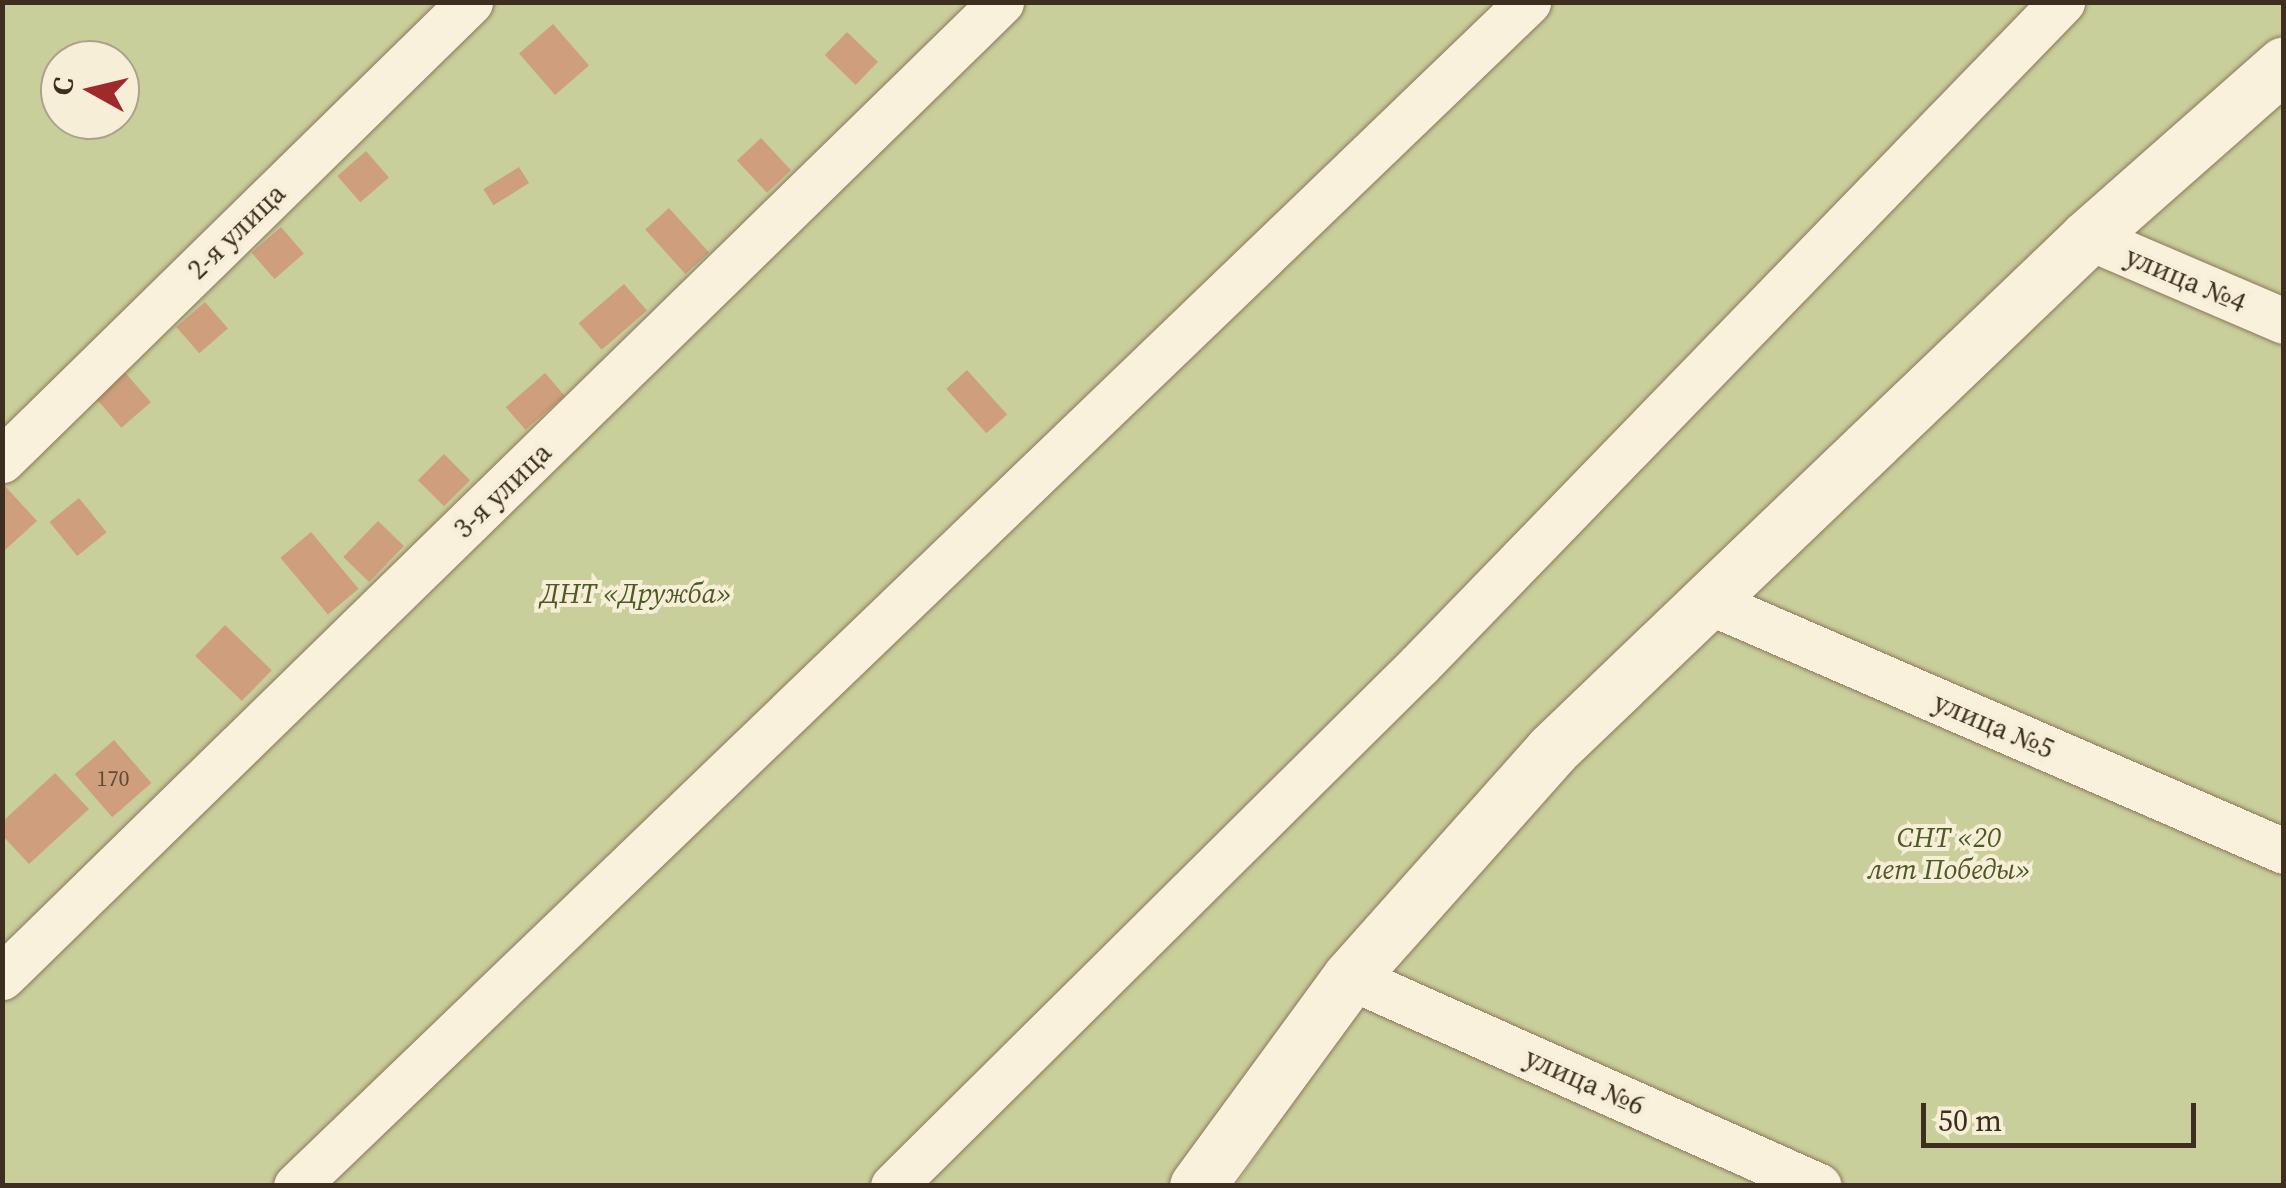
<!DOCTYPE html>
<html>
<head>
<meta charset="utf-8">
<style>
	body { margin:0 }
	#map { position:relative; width:2286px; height:1188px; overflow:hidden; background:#f0e4c8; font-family:"Source Serif 4",serif }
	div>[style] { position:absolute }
	.green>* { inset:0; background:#c9cf9b }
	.building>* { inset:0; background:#cf9f7d; transform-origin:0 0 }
	.roads { filter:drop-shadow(0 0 2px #8d765c) drop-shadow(0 0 2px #8d765c) }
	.minor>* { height:45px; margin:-22.5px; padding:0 22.5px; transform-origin:22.5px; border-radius:22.5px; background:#faf1dc }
	.tertiary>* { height:55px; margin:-27.5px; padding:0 27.5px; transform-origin:27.5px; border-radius:27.5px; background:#faf1dc }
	span { translate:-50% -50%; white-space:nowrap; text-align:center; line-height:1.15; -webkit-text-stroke:8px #f7eed8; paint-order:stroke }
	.number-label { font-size:22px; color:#624a37 }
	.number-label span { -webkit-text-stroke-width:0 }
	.street-label { font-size:28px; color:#3d2e20 }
	.park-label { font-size:28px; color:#4d5a26; font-style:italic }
	.frame { position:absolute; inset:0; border:5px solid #3d2e20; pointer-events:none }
	.north { position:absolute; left:40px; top:40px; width:100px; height:100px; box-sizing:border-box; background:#f7eed8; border:2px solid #ada18e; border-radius:50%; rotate:278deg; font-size:28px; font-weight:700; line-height:40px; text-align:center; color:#3d2e20 }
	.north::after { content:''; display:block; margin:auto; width:35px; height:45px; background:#9e2a2b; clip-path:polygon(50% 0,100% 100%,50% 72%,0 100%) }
	.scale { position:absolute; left:1921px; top:1103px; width:275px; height:45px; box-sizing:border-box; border:5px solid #3d2e20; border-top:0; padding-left:12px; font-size:30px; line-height:35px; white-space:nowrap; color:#3d2e20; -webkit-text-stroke:8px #f7eed8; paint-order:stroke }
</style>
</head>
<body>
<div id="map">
	<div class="green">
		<i style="clip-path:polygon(evenodd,2283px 2px,2284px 40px,1546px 723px,1173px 1185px,3px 1186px,2px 3px,2283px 2px,60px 60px,120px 60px,120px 120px,60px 120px,60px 60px)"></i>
		<i style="clip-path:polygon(2283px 85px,2283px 1185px,1235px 1186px,1427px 907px)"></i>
	</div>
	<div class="building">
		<i style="left:553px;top:24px;width:55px;height:45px;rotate:49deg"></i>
		<i style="left:847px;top:32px;width:43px;height:32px;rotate:44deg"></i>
		<i style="left:761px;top:138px;width:44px;height:33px;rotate:47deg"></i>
		<i style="left:366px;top:151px;width:35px;height:38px;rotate:49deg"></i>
		<i style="left:519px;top:167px;width:19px;height:42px;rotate:58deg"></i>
		<i style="left:669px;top:208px;width:60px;height:32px;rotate:48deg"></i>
		<i style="left:281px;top:227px;width:35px;height:39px;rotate:49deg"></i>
		<i style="left:624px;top:284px;width:35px;height:60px;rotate:49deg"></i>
		<i style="left:205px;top:302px;width:35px;height:38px;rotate:49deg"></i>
		<i style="left:122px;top:369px;width:44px;height:39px;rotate:49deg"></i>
		<i style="left:967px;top:370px;width:60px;height:28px;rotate:48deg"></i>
		<i style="left:545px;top:373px;width:30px;height:52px;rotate:49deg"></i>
		<i style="left:444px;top:454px;width:37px;height:37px;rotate:45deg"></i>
		<i style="clip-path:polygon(5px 486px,37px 521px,5px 550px,2px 548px)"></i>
		<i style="left:79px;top:498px;width:44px;height:38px;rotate:51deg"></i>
		<i style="left:378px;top:521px;width:36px;height:50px;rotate:44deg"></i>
		<i style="left:311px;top:532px;width:74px;height:40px;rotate:50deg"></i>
		<i style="left:225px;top:625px;width:65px;height:43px;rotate:44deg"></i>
		<i style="left:114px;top:740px;width:57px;height:52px;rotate:49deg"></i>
		<i style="clip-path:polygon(55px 773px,89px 809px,29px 864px,2px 835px,2px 822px)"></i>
	</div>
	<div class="roads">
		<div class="minor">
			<i style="left:2088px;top:237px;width:213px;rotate:23.2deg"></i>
			<i style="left:2px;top:460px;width:655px;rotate:-44.38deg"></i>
			<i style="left:1705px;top:600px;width:631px;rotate:23.44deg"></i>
			<i style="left:2px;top:977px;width:1396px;rotate:-44.3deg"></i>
			<i style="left:1350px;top:977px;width:513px;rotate:24.02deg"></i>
			<i style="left:296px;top:1186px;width:1709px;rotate:-43.86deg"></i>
			<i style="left:893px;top:1186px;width:740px;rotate:-44.73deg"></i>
			<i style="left:1419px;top:665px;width:924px;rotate:-45.88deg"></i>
		</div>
		<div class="tertiary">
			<i style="left:1197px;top:1186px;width:259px;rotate:-53.8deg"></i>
			<i style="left:1350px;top:977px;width:304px;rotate:-48.3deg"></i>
			<i style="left:1552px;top:750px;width:742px;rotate:-43.74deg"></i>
			<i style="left:2088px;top:237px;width:261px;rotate:-41.4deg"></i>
		</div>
	</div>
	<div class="number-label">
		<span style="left:113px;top:779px">170</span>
	</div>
	<div class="street-label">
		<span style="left:236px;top:231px;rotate:-44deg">2-я улица</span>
		<span style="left:2186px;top:279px;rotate:23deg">улица №4</span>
		<span style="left:502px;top:490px;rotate:-44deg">3-я улица</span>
		<span style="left:1994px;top:725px;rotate:23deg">улица №5</span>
		<span style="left:1585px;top:1081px;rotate:24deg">улица №6</span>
	</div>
	<div class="park-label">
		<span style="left:636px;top:593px">ДНТ «Дружба»</span>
		<span style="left:1949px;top:853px">СНТ «20<br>лет Победы»</span>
	</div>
	<div class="frame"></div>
	<div class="north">С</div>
	<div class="scale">50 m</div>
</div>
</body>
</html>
